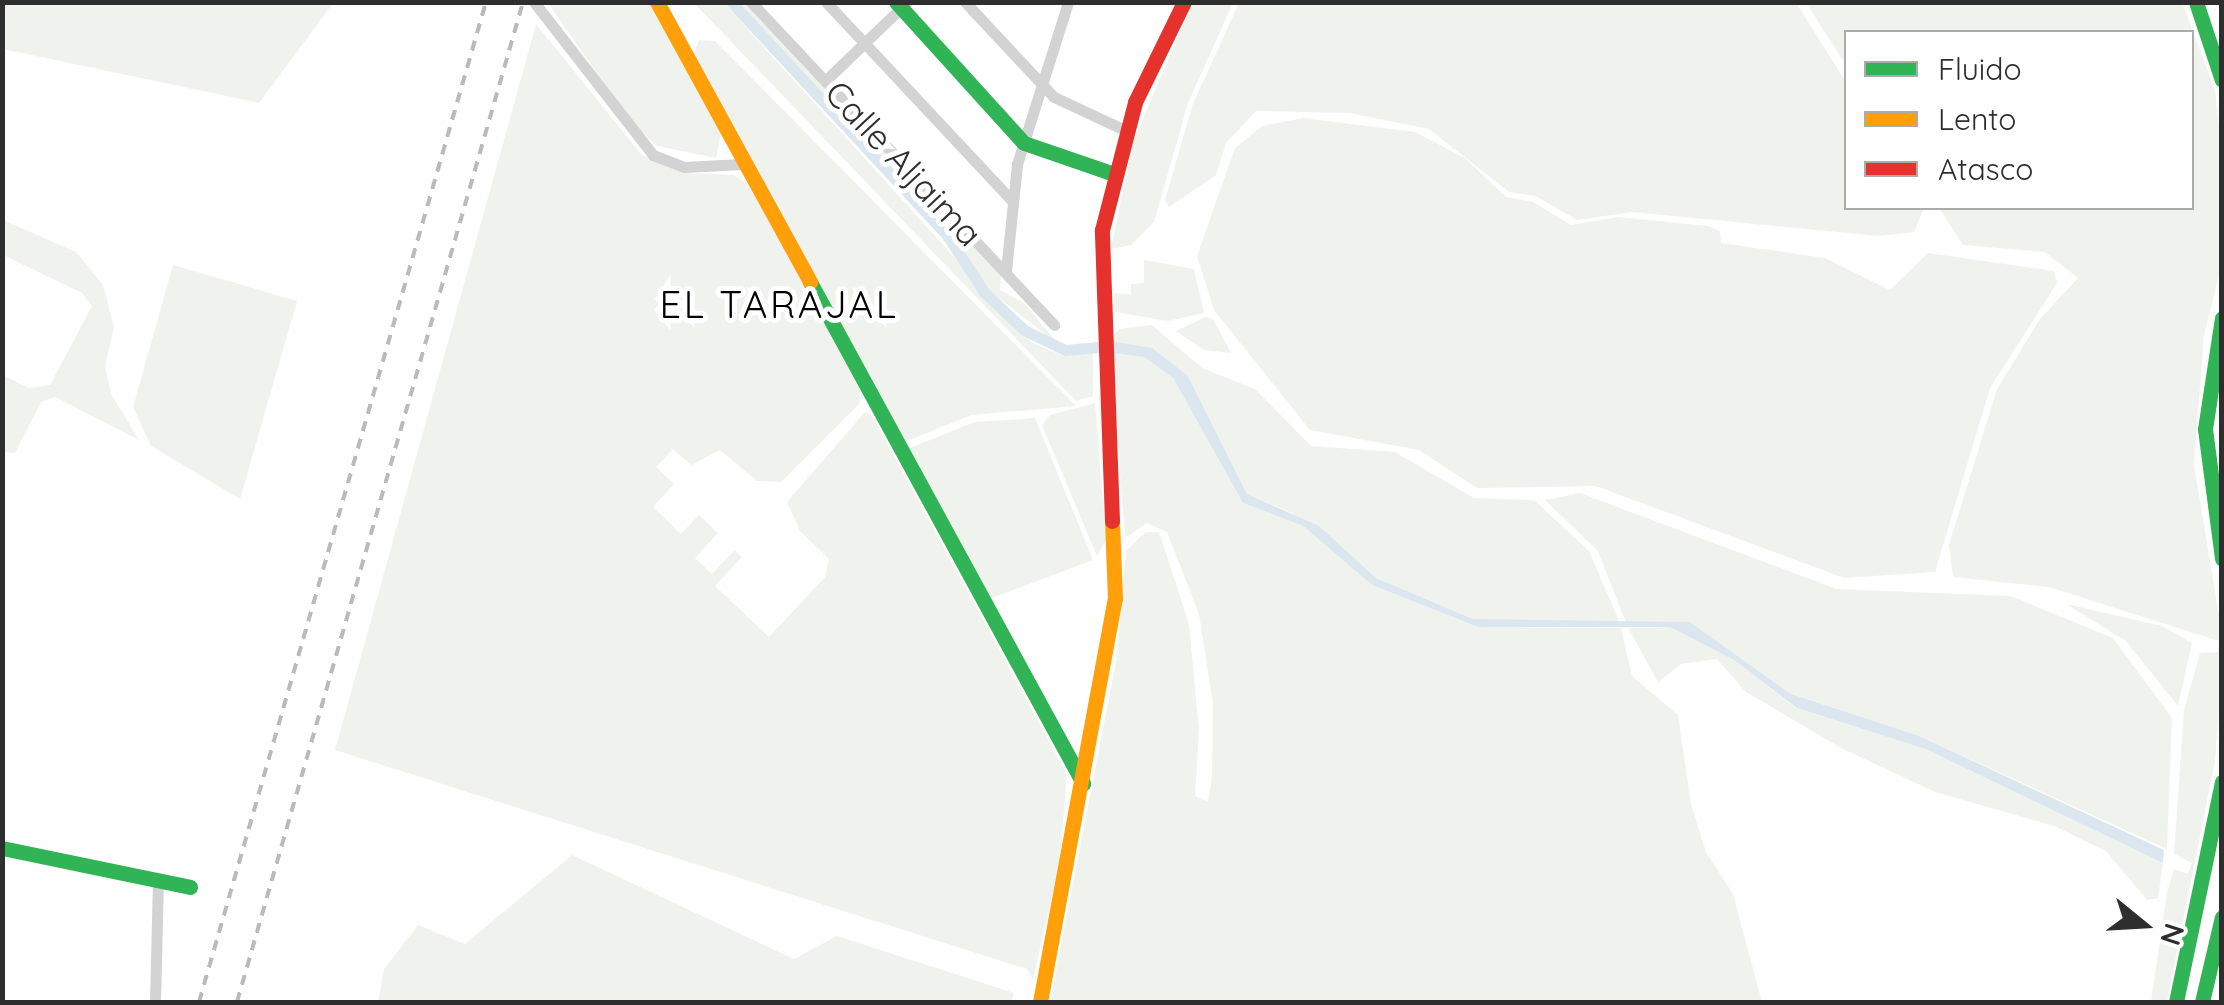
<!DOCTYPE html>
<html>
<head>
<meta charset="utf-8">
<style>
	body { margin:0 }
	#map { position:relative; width:2224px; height:1005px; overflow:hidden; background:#fff; font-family:Quicksand,sans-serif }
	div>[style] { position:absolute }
	.green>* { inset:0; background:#f0f3ed }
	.water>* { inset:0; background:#dce6ee }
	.canal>* { height:11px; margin:-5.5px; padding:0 5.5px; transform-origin:5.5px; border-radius:5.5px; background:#dce6ee }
	.street>* { height:11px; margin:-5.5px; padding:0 5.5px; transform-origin:5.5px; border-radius:5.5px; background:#d3d3d3 }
	.fast>* { height:15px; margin:-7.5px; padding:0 7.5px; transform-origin:7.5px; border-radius:7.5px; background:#30b455 }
	.slow>* { height:15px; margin:-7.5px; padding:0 7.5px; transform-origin:7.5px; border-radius:7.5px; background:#ff9f0a }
	.jam>* { height:15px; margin:-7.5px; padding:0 7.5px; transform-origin:7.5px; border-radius:7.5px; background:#e5322d }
	.rail>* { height:4px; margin-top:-2px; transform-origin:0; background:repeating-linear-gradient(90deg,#bababa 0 10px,transparent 0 18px) }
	span { translate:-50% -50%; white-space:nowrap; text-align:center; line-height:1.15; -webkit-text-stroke:10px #fff; paint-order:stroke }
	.street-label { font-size:35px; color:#2e2e2e }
	.neighbourhood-label { font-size:38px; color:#000; letter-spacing:2.5px }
	.frame { position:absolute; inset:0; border:5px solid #2e2e2e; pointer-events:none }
	.legend { position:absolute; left:1844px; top:30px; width:350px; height:180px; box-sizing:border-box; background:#fff; border:2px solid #ababab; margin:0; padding:12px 18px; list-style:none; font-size:30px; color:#2e2e2e }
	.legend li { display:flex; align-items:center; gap:20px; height:50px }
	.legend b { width:50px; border:2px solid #ababab }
	.north { position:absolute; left:2094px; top:875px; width:100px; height:100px; -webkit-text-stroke:8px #fff; paint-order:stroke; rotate:108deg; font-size:28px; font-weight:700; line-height:40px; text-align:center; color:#2e2e2e }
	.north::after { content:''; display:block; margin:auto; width:35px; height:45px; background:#2e2e2e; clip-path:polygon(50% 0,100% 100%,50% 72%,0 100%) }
</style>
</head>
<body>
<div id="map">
	<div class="green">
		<i style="clip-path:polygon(3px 2px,333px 2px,333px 3px,259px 103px,3px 49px)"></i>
		<i style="clip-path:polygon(2182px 2px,2215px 90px,2222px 153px,2221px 268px,2204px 335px,2194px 465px,2221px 627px,2221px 685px,2215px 761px,2167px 1002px,2151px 1002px,2167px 892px,2174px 869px,2188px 874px,2192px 863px,2174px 854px,2184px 710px,2200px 653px,2218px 652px,2219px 641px,2049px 587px,1953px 577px,1949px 545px,1997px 389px,2040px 319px,2078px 278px,2045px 252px,1963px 245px,1939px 208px,2192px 208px,2192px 32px,1846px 32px,1846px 65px,1806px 3px)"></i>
		<i style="clip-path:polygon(548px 3px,652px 3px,721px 134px,716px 158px,657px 146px,631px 122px)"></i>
		<i style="clip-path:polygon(694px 3px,724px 3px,1031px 342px,1063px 356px,1093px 353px,1093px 396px,1076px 401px)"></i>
		<i style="clip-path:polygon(737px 3px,746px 3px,1001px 275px,1000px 290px,1024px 303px,1058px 344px,987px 289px,951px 233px)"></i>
		<i style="clip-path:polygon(1192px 3px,1233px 3px,1188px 103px,1154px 222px,1131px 245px,1111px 249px,1132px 145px)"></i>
		<i style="clip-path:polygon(1796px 3px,1846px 82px,1846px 208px,1924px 208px,1914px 232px,1879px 236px,1632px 212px,1577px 220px,1536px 196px,1509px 192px,1429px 129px,1350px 113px,1256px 111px,1226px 143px,1216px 175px,1169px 207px,1165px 200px,1192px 106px,1239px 3px)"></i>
		<i style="clip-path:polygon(536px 24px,642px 155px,686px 173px,734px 175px,750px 186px,860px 390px,860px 403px,781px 482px,757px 481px,720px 450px,691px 465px,673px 449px,656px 467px,674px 484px,653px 507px,681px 534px,699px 515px,718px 533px,695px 558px,712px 574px,735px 550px,742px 557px,715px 586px,769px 637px,825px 577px,829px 559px,800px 531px,787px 502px,865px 412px,873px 417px,1067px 774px,1060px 860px,1033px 980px,1027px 969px,335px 750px)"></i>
		<i style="clip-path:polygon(699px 40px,715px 41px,1076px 406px,971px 415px,905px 442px,693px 56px)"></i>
		<i style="clip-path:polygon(1303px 118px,1415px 132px,1465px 158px,1506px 197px,1533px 202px,1571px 225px,1618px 217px,1708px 226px,1720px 231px,1721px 243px,1825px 258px,1890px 290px,1928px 253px,2054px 271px,2057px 283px,1990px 388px,1935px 572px,1844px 578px,1596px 486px,1477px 488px,1419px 450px,1310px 430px,1214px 310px,1197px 256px,1235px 148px,1262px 126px)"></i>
		<i style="clip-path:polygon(3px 220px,76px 252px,103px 285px,114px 327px,105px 366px,111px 394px,139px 440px,55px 397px,41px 402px,15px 453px,3px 452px,3px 375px,28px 388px,50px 385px,92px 306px,82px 293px,3px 255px)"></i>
		<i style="clip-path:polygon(1144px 260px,1194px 269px,1204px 313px,1168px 321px,1115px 312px,1114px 293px,1131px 295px,1131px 284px,1144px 283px)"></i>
		<i style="clip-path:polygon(173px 265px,297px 301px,240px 499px,151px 446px,133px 407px)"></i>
		<i style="clip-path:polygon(1206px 317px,1213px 319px,1231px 353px,1204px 350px,1176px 331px)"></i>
		<i style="clip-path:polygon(1152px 325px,1202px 368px,1255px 389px,1311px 446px,1395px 452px,1474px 498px,1534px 500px,1589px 551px,1620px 623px,1473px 619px,1376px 578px,1292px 513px,1247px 494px,1188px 376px,1110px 341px,1119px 329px)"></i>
		<i style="clip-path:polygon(1111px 350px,1144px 357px,1173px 378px,1243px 503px,1303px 526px,1372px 585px,1478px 627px,1621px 628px,1632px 676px,1678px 715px,1691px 804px,1706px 852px,1733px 894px,1762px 1002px,1050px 1002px,1116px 662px,1126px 551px,1146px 532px,1159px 532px,1189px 624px,1199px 729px,1195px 796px,1208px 802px,1212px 778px,1213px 704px,1199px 614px,1167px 532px,1147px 523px,1125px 538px)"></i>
		<i style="clip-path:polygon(1095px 403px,1106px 540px,1097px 556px,1042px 425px,1050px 415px)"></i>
		<i style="clip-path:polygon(1035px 418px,1093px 560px,992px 598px,982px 595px,905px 450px,975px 422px)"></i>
		<i style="clip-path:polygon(1580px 493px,1837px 589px,2011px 596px,2113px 638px,2172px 718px,2167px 849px,1917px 735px,1791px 694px,1690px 622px,1626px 623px,1598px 551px,1545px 500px)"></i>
		<i style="clip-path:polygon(2066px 604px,2162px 626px,2192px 643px,2178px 706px,2126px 641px)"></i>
		<i style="clip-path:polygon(1670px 627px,1734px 660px,1796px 708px,1926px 748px,2163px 863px,2158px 898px,2147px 900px,2106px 851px,2054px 826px,1935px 792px,1841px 748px,1746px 692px,1717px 659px,1681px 664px,1658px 682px,1628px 628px)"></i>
		<i style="clip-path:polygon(572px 855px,794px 959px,837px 936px,1014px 993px,1011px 1002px,378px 1002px,384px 969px,418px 925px,465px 944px)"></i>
	</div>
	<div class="water">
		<i style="clip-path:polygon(1110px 341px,1152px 348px,1188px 376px,1247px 494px,1319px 526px,1376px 578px,1473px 619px,1690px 622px,1791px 694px,1917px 735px,2164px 850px,2163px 863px,1926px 749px,1797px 708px,1734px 660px,1670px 627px,1478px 627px,1372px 585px,1303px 526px,1243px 503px,1173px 378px,1144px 357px,1114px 353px)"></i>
	</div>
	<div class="canal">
		<i style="left:731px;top:2px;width:318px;rotate:47.2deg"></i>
		<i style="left:947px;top:235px;width:68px;rotate:57deg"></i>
		<i style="left:984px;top:292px;width:55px;rotate:43.5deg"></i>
		<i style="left:1024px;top:330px;width:46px;rotate:26deg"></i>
		<i style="left:1065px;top:350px;width:45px;rotate:-5.1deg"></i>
	</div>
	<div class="street">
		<i style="left:534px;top:2px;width:194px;rotate:52.1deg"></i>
		<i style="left:653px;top:155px;width:33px;rotate:21deg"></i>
		<i style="left:684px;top:167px;width:58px;rotate:-3deg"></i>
		<i style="left:751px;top:2px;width:443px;rotate:46.8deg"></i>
		<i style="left:826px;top:2px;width:274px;rotate:46.9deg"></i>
		<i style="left:965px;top:2px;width:130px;rotate:46.9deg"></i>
		<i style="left:1054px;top:97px;width:81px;rotate:25deg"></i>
		<i style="left:826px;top:80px;width:112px;rotate:-43.9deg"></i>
		<i style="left:1006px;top:271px;width:108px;rotate:-84.1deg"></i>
		<i style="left:1017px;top:164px;width:170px;rotate:-72.5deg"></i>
		<i style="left:155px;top:1002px;width:119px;rotate:-88.6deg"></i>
	</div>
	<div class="fast">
		<i style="left:896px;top:2px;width:190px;rotate:47.8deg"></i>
		<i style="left:1024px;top:143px;width:95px;rotate:19deg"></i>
		<i style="left:2196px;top:2px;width:82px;rotate:71.6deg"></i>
		<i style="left:810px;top:282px;width:571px;rotate:61.41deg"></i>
		<i style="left:2222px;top:318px;width:112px;rotate:98.7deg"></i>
		<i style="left:2205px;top:429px;width:131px;rotate:82.5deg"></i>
		<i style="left:2px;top:848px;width:192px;rotate:11.7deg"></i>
		<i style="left:2176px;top:1002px;width:225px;rotate:-78.2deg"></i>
		<i style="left:2202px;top:1002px;width:87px;rotate:-76.8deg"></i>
	</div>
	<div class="slow">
		<i style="left:657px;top:2px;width:319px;rotate:61.3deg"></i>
		<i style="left:1040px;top:1002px;width:410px;rotate:-79.5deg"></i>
		<i style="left:1115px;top:599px;width:78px;rotate:-92.2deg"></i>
	</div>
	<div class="jam">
		<i style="left:1112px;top:521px;width:291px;rotate:-92deg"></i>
		<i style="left:1102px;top:230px;width:132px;rotate:-75.5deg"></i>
		<i style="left:1135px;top:102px;width:111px;rotate:-63.9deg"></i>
	</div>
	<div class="rail">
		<i style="left:199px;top:1002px;width:1040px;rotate:-73.99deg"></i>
		<i style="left:237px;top:1002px;width:1040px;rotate:-74.04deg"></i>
	</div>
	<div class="street-label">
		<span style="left:904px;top:163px;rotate:47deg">Calle Aljaima</span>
	</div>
	<div class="neighbourhood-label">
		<span style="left:779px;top:305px">EL TARAJAL</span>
	</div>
	<div class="frame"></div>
	<ul class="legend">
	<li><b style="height:12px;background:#30b455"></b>Fluido</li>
	<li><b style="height:12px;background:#ff9f0a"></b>Lento</li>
	<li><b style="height:12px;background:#e5322d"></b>Atasco</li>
	</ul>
	<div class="north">N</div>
</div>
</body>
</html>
